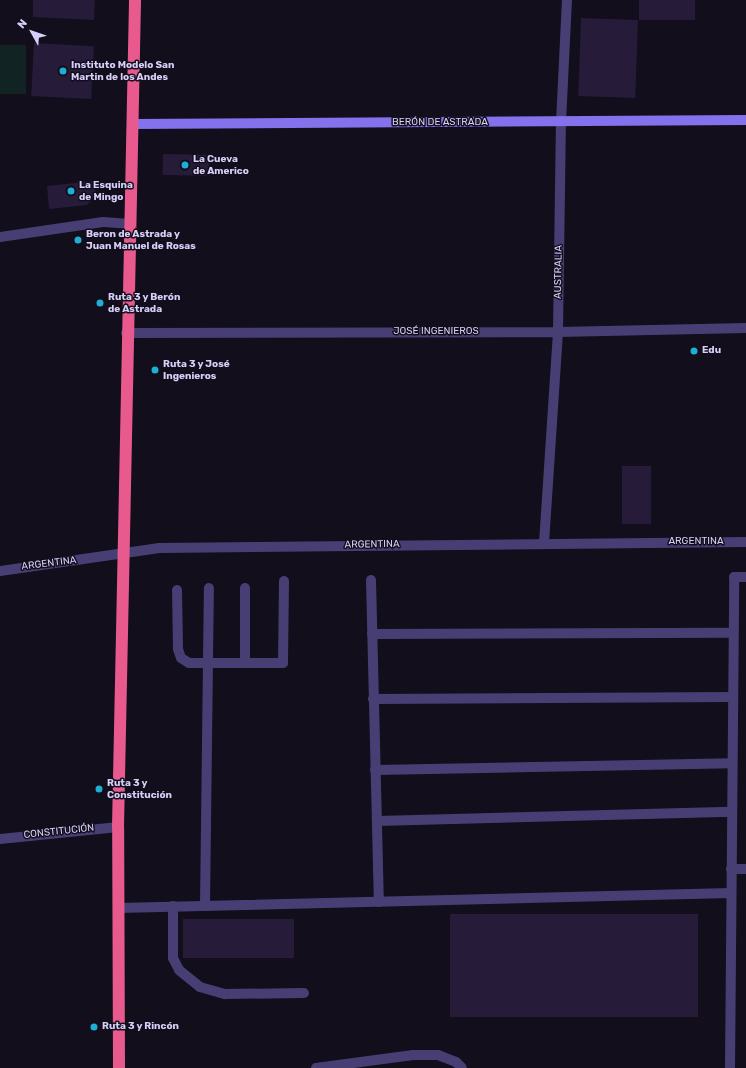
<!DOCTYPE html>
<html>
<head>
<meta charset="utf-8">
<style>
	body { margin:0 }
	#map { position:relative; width:746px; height:1068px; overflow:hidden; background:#120e1b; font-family:Rubik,sans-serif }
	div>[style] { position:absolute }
	.green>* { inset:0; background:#122324; transform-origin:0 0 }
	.building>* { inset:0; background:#261c3a; transform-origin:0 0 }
	.lane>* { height:10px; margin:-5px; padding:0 5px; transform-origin:5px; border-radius:5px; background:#473f74 }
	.street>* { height:10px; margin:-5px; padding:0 5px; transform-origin:5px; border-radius:5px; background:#473f74 }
	.secondary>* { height:10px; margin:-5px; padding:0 5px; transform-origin:5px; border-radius:5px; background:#8372ec }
	.highway>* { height:12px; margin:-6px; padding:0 6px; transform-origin:6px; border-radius:6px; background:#e85a8e }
	.dots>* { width:11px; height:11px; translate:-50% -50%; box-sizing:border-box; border:2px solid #120e1b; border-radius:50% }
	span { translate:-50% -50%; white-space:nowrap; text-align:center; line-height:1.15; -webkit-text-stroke:3px #120e1b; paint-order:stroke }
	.poi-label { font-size:10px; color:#d8cff8; font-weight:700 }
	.left { translate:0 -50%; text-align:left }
	.street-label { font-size:10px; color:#d8cff8 }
	.north { position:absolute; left:12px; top:12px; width:40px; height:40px; -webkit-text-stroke:3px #120e1b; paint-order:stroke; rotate:310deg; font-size:11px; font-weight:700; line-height:16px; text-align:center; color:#d8cff8 }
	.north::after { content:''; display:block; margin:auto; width:14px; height:18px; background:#d8cff8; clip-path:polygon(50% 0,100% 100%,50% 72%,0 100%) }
</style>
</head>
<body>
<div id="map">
	<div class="green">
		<i style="left:0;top:45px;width:26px;height:49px"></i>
	</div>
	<div class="building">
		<i style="clip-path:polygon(33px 0,95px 0,94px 20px,33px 17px)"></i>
		<i style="left:639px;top:0;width:56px;height:20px"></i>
		<i style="left:581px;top:18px;width:57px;height:78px;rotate:2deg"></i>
		<i style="left:34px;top:43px;width:60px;height:53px;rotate:3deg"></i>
		<i style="left:163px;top:154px;width:46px;height:21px;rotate:1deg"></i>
		<i style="clip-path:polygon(94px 181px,96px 195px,87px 205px,49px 209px,47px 186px)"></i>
		<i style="left:622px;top:466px;width:29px;height:58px"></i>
		<i style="left:450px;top:914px;width:248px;height:103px"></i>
		<i style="left:294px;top:919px;width:39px;height:111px;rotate:90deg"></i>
	</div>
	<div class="lane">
		<i style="left:371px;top:580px;width:322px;rotate:88.6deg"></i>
		<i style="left:177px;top:590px;width:59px;rotate:89deg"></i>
		<i style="left:178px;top:649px;width:9px;rotate:72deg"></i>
		<i style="left:181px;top:658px;width:9px;rotate:32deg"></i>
		<i style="left:189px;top:663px;width:94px"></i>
		<i style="left:283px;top:663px;width:82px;rotate:-89.3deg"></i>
		<i style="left:372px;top:634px;width:361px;rotate:-0.2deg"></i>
		<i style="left:245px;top:663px;width:75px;rotate:-90deg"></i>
		<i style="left:373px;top:699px;width:360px;rotate:-0.3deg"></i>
		<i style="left:375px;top:770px;width:357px;rotate:-1.1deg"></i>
		<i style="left:377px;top:821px;width:355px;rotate:-1.5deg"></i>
		<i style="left:731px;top:869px;width:15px"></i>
		<i style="left:173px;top:906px;width:52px;rotate:90deg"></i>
		<i style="left:173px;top:958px;width:13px;rotate:63deg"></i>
		<i style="left:179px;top:970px;width:27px;rotate:39deg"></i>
		<i style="left:200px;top:987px;width:26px;rotate:16deg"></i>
		<i style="left:225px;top:994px;width:79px;rotate:-0.7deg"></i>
		<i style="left:205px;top:906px;width:318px;rotate:-89.3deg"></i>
		<i style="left:118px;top:908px;width:613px;rotate:-1.4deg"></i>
		<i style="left:316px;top:1068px;width:98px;rotate:-7.6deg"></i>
		<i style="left:413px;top:1055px;width:25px"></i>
		<i style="left:438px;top:1055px;width:19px;rotate:21deg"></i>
		<i style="left:456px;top:1062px;width:8px;rotate:45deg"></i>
		<i style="left:730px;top:1068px;width:491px;rotate:-89.5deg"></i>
		<i style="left:734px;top:577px;width:12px"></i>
	</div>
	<div class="street">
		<i style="left:0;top:237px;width:104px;rotate:-8.3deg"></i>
		<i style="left:103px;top:222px;width:27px;rotate:4deg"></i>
		<i style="left:126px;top:333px;width:432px;rotate:-0.1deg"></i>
		<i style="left:558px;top:332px;width:188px;rotate:-1.2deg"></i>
		<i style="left:544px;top:543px;width:211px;rotate:-86.2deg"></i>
		<i style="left:558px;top:332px;width:210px;rotate:-89.2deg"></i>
		<i style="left:561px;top:122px;width:122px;rotate:-87.2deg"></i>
		<i style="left:0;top:571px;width:161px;rotate:-8.2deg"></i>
		<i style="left:159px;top:548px;width:587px;rotate:-0.59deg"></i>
		<i style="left:0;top:839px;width:119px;rotate:-5.8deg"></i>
	</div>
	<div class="secondary">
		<i style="left:133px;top:124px;width:613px;rotate:-0.37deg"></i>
	</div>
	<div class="highway">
		<i style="left:119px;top:1068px;width:241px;rotate:-90.2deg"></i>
		<i style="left:118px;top:827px;width:827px;rotate:-88.82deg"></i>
	</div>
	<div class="dots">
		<i style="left:63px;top:71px;background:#1dafd6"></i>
		<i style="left:185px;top:165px;background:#1dafd6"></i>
		<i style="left:71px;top:191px;background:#1dafd6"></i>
		<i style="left:78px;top:240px;background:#1dafd6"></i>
		<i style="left:100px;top:303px;background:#1dafd6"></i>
		<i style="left:694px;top:351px;background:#1dafd6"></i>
		<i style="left:155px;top:370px;background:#1dafd6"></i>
		<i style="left:99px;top:789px;background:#1dafd6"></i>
		<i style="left:94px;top:1027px;background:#1dafd6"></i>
	</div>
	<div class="poi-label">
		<span class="left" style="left:71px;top:71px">Instituto Modelo San<br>Martin de los Andes</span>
		<span class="left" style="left:193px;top:165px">La Cueva<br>de Americo</span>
		<span class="left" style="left:79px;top:191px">La Esquina<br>de Mingo</span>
		<span class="left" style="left:86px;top:240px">Beron de Astrada y<br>Juan Manuel de Rosas</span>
		<span class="left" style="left:108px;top:303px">Ruta 3 y Berón<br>de Astrada</span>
		<span class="left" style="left:702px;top:351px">Edu</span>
		<span class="left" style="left:163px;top:370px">Ruta 3 y José<br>Ingenieros</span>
		<span class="left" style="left:107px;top:789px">Ruta 3 y<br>Constitución</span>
		<span class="left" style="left:102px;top:1027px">Ruta 3 y Rincón</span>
	</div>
	<div class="street-label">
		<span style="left:440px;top:123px">BERÓN DE ASTRADA</span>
		<span style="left:559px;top:272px;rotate:-89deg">AUSTRALIA</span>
		<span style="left:436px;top:332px">JOSÉ INGENIEROS</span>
		<span style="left:696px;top:542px">ARGENTINA</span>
		<span style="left:372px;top:545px;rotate:-1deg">ARGENTINA</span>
		<span style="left:49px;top:564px;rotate:-7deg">ARGENTINA</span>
		<span style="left:59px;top:832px;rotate:-6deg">CONSTITUCIÓN</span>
	</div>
	<div class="north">N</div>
</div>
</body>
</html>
